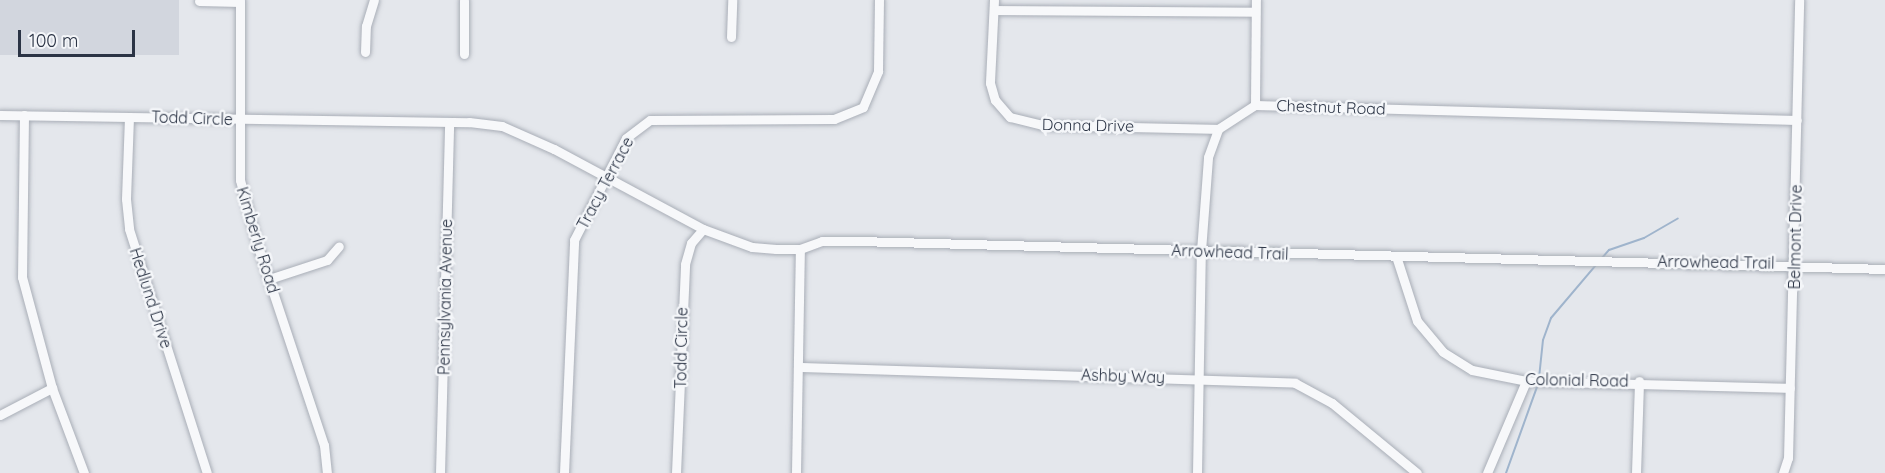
<!DOCTYPE html>
<html>
<head>
<meta charset="utf-8">
<style>
	body { margin:0 }
	#map { position:relative; width:1885px; height:473px; overflow:hidden; background:#e4e7ec; font-family:Quicksand,sans-serif }
	div>[style] { position:absolute }
	.built>* { inset:0; background:#d2d6de; transform-origin:0 0 }
	.stream>* { height:2px; margin:-1px; padding:0 1px; transform-origin:1px; border-radius:1px; background:#9fb4cc }
	.roads { filter:drop-shadow(0 0 2px #a9aeb7) drop-shadow(0 0 2px #a9aeb7) }
	.street>* { height:9px; margin:-4.5px; padding:0 4.5px; transform-origin:4.5px; border-radius:4.5px; background:#f7f8fa }
	span { translate:-50% -50%; white-space:nowrap; text-align:center; line-height:1.15; -webkit-text-stroke:5px #f4f6f9; paint-order:stroke }
	.street-label { font-size:16px; color:#2b3445 }
	.scale { position:absolute; left:18px; top:30px; width:117px; height:27px; box-sizing:border-box; border:3px solid #2b3445; border-top:0; padding-left:8px; font-size:18px; line-height:21px; white-space:nowrap; color:#2b3445; -webkit-text-stroke:4px #f4f6f9; paint-order:stroke }
</style>
</head>
<body>
<div id="map">
	<div class="built">
		<i style="left:0;top:0;width:179px;height:55px"></i>
	</div>
	<div class="stream">
		<i style="left:1602px;top:258px;width:11px;rotate:-49deg"></i>
		<i style="left:1609px;top:250px;width:37px;rotate:-19deg"></i>
		<i style="left:1644px;top:238px;width:39px;rotate:-30deg"></i>
		<i style="left:1539px;top:378px;width:38px;rotate:-84deg"></i>
		<i style="left:1543px;top:340px;width:23px;rotate:-70deg"></i>
		<i style="left:1551px;top:318px;width:70px;rotate:-49.7deg"></i>
		<i style="left:1506px;top:473px;width:95px;rotate:-70.2deg"></i>
	</div>
	<div class="roads">
		<div class="street">
			<i style="left:240px;top:0;width:180px;rotate:90deg"></i>
			<i style="left:240px;top:180px;width:66px;rotate:75.1deg"></i>
			<i style="left:257px;top:244px;width:212px;rotate:71.6deg"></i>
			<i style="left:324px;top:445px;width:28px;rotate:84deg"></i>
			<i style="left:994px;top:0;width:83px;rotate:92.8deg"></i>
			<i style="left:990px;top:83px;width:18px;rotate:74deg"></i>
			<i style="left:995px;top:100px;width:23px;rotate:49deg"></i>
			<i style="left:1010px;top:117px;width:33px;rotate:14deg"></i>
			<i style="left:1042px;top:125px;width:176px;rotate:1.3deg"></i>
			<i style="left:199px;top:1px;width:41px;rotate:1.4deg"></i>
			<i style="left:994px;top:10px;width:261px;rotate:0.4deg"></i>
			<i style="left:731px;top:37px;width:37px;rotate:-88deg"></i>
			<i style="left:365px;top:52px;width:26px;rotate:-88deg"></i>
			<i style="left:366px;top:26px;width:27px;rotate:-73deg"></i>
			<i style="left:464px;top:54px;width:54px;rotate:-90deg"></i>
			<i style="left:1255px;top:105px;width:105px;rotate:-89.5deg"></i>
			<i style="left:0;top:115px;width:469px;rotate:0.9deg"></i>
			<i style="left:469px;top:122px;width:33px;rotate:7deg"></i>
			<i style="left:502px;top:126px;width:57px;rotate:23.9deg"></i>
			<i style="left:554px;top:149px;width:169px;rotate:28.2deg"></i>
			<i style="left:703px;top:229px;width:52px;rotate:20.2deg"></i>
			<i style="left:752px;top:247px;width:24px;rotate:5deg"></i>
			<i style="left:776px;top:249px;width:24px"></i>
			<i style="left:800px;top:249px;width:23px;rotate:-20deg"></i>
			<i style="left:822px;top:241px;width:36px"></i>
			<i style="left:858px;top:241px;width:1027px;rotate:1.56deg"></i>
			<i style="left:24px;top:115px;width:162px;rotate:90.7deg"></i>
			<i style="left:22px;top:277px;width:115px;rotate:74.9deg"></i>
			<i style="left:52px;top:388px;width:91px;rotate:69.4deg"></i>
			<i style="left:129px;top:117px;width:82px;rotate:92.1deg"></i>
			<i style="left:126px;top:199px;width:30px;rotate:84deg"></i>
			<i style="left:129px;top:229px;width:256px;rotate:72.3deg"></i>
			<i style="left:1396px;top:256px;width:68px;rotate:72.1deg"></i>
			<i style="left:1417px;top:321px;width:40px;rotate:50deg"></i>
			<i style="left:1443px;top:352px;width:34px;rotate:32deg"></i>
			<i style="left:1472px;top:370px;width:55px;rotate:11.5deg"></i>
			<i style="left:1526px;top:381px;width:264px;rotate:1.5deg"></i>
			<i style="left:269px;top:279px;width:61px;rotate:-18.1deg"></i>
			<i style="left:327px;top:260px;width:18px;rotate:-49deg"></i>
			<i style="left:798px;top:367px;width:497px;rotate:1.8deg"></i>
			<i style="left:1295px;top:383px;width:42px;rotate:28.4deg"></i>
			<i style="left:1332px;top:403px;width:110px;rotate:39.5deg"></i>
			<i style="left:0;top:415px;width:59px;rotate:-27.4deg"></i>
			<i style="left:440px;top:473px;width:351px;rotate:-88.5deg"></i>
			<i style="left:564px;top:473px;width:233px;rotate:-87.5deg"></i>
			<i style="left:574px;top:240px;width:114px;rotate:-63deg"></i>
			<i style="left:626px;top:138px;width:30px;rotate:-37deg"></i>
			<i style="left:650px;top:120px;width:184px;rotate:-0.3deg"></i>
			<i style="left:834px;top:119px;width:31px;rotate:-22deg"></i>
			<i style="left:863px;top:107px;width:39px;rotate:-67deg"></i>
			<i style="left:878px;top:71px;width:71px;rotate:-89.2deg"></i>
			<i style="left:676px;top:473px;width:209px;rotate:-87.5deg"></i>
			<i style="left:685px;top:264px;width:22px;rotate:-74deg"></i>
			<i style="left:691px;top:243px;width:18px;rotate:-49deg"></i>
			<i style="left:796px;top:473px;width:224px;rotate:-89deg"></i>
			<i style="left:1197px;top:473px;width:222px;rotate:-89deg"></i>
			<i style="left:1201px;top:251px;width:94px;rotate:-85.7deg"></i>
			<i style="left:1208px;top:157px;width:30px;rotate:-70deg"></i>
			<i style="left:1218px;top:129px;width:44px;rotate:-33deg"></i>
			<i style="left:1255px;top:105px;width:542px;rotate:1.59deg"></i>
			<i style="left:1487px;top:473px;width:100px;rotate:-67deg"></i>
			<i style="left:1636px;top:473px;width:92px;rotate:-88.1deg"></i>
			<i style="left:1783px;top:473px;width:16px;rotate:-72deg"></i>
			<i style="left:1788px;top:458px;width:458px;rotate:-88.6deg"></i>
		</div>
	</div>
	<div class="street-label">
		<span style="left:1331px;top:107px;rotate:2deg">Chestnut Road</span>
		<span style="left:192px;top:118px;rotate:2deg">Todd Circle</span>
		<span style="left:1088px;top:125px;rotate:1deg">Donna Drive</span>
		<span style="left:605px;top:183px;rotate:-62deg">Tracy Terrace</span>
		<span style="left:1795px;top:237px;rotate:-89deg">Belmont Drive</span>
		<span style="left:258px;top:240px;rotate:73deg">Kimberly Road</span>
		<span style="left:1230px;top:252px;rotate:2deg">Arrowhead Trail</span>
		<span style="left:1716px;top:262px;rotate:1deg">Arrowhead Trail</span>
		<span style="left:445px;top:297px;rotate:-89deg">Pennsylvania Avenue</span>
		<span style="left:151px;top:298px;rotate:72deg">Hedlund Drive</span>
		<span style="left:681px;top:348px;rotate:-89deg">Todd Circle</span>
		<span style="left:1123px;top:376px;rotate:2deg">Ashby Way</span>
		<span style="left:1577px;top:380px;rotate:1deg">Colonial Road</span>
	</div>
	<div class="scale">100 m</div>
</div>
</body>
</html>
